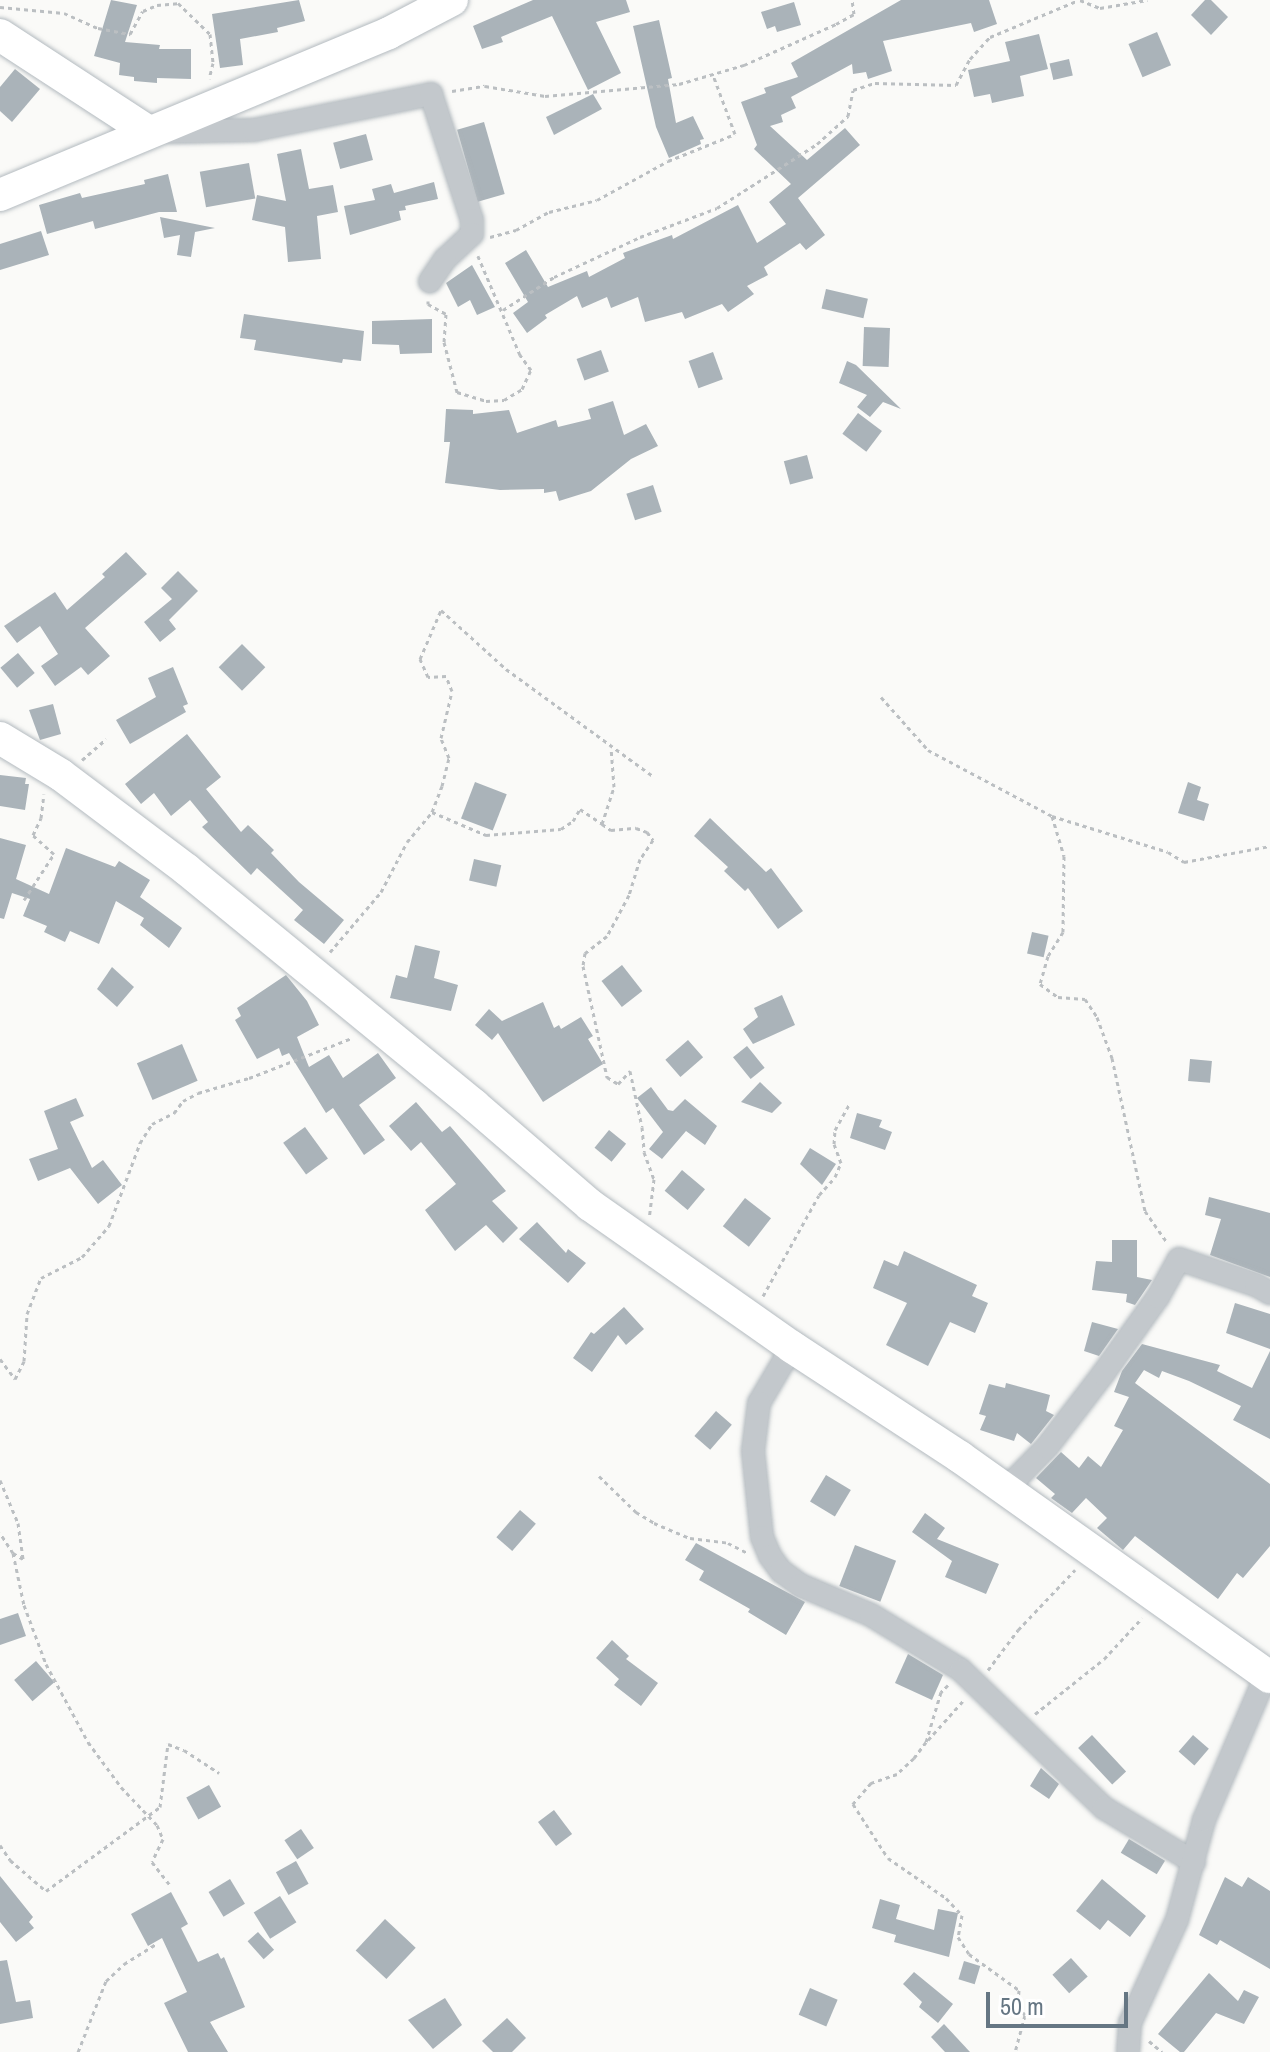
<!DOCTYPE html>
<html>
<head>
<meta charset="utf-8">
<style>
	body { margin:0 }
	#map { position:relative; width:1270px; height:2052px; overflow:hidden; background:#fafaf8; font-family:"Archivo Narrow",sans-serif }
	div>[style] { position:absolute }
	.building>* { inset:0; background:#aab3b9; transform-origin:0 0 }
	.path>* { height:3px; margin-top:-1.5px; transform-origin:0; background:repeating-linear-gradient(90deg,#bbbfc2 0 4px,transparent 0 8px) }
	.roads { filter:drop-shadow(0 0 2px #b3babf) drop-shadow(0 0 2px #b3babf) }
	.street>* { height:22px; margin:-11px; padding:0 11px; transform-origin:11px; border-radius:11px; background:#c3c8cc }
	.secondary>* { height:32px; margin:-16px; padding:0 16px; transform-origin:16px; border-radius:16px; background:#fff }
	span { translate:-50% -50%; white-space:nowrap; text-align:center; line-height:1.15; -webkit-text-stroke:8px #fff; paint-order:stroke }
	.scale { position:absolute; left:986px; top:1992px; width:142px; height:36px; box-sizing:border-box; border:4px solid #657683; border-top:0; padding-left:10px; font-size:24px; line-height:28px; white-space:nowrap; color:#657683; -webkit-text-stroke:6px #fff; paint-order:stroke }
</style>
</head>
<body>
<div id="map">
	<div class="building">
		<i style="clip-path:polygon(111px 0,137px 5px,125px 42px,160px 45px,159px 49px,191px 49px,191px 79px,157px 78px,157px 83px,134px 81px,134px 77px,119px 75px,120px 63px,94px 56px)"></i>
		<i style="clip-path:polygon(299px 0,305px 21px,277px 28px,278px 32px,240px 39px,243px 65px,220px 68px,212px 14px)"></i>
		<i style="clip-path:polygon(533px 0,626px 0,630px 12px,596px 22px,621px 73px,588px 90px,552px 16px,501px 37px,503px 42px,482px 49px,473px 26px)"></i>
		<i style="clip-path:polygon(901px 0,989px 0,997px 24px,974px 32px,971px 23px,883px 41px,892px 71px,868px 79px,866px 72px,853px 74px,852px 64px,791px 97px,796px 108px,781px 115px,783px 122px,770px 126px,807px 160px,845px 128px,860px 145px,798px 198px,825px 235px,806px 250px,800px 243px,764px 267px,768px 275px,747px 286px,754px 294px,728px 312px,722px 304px,685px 319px,682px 312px,645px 322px,638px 297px,611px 308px,607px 297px,582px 308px,577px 296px,545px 315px,547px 318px,527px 333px,513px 313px,528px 302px,505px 263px,526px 250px,548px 287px,587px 271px,589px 277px,625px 258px,623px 253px,672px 235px,673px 239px,738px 205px,757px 243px,786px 224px,769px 202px,791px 184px,754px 149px,757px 145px,741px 102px,766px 93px,764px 88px,798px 77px,791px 63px)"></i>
		<i style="clip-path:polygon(1205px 0,1211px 0,1228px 17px,1211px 35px,1191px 15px)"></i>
		<i style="clip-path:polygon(794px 2px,801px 25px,777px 32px,775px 26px,767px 29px,761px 12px)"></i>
		<i style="clip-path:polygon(659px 20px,672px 78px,668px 79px,676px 123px,693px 116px,704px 139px,700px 140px,701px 144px,669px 158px,656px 127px,633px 26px)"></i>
		<i style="left:1157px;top:32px;width:36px;height:31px;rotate:67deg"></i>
		<i style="clip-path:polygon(1039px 34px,1048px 69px,1020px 76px,1024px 96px,992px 103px,990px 94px,974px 97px,968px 70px,1010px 61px,1005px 42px)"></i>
		<i style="left:1069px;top:59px;width:17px;height:20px;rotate:77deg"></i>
		<i style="clip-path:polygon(15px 69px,40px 89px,12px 122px,0 111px,0 87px)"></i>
		<i style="clip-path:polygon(593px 94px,602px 109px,554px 135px,546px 117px)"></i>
		<i style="left:484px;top:122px;width:75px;height:28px;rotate:74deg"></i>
		<i style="left:366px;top:134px;width:27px;height:34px;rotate:75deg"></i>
		<i style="clip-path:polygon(301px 149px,309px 189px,333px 185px,338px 212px,317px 216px,321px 259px,288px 262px,285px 227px,252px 220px,257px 195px,286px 201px,277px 154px)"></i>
		<i style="left:249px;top:163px;width:36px;height:50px;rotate:80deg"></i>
		<i style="clip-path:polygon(168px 174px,177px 212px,159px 212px,95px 229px,93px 221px,47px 234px,39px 205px,80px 193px,82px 198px,145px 184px,144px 180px)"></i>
		<i style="clip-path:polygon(434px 182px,438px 199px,405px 206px,406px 210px,399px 211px,401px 220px,350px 235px,344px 206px,375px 200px,372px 189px,391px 184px,394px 193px)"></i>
		<i style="clip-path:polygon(160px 217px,215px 228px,195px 232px,191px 257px,177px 255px,180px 235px,164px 238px)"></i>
		<i style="clip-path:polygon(41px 231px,49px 255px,0 270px,0 244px)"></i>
		<i style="clip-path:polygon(472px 265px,495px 307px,477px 315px,470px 300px,458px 307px,446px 283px)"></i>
		<i style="left:826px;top:289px;width:43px;height:20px;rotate:13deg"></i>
		<i style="clip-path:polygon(244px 314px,364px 331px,361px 361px,343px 359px,342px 363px,254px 350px,256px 340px,240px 338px)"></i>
		<i style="clip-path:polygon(432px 319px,432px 353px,400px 354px,399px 345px,372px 344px,372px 321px)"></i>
		<i style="left:864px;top:327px;width:26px;height:39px;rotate:2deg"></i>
		<i style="left:601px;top:350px;width:23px;height:26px;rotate:70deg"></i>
		<i style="left:713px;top:352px;width:29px;height:26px;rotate:70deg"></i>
		<i style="clip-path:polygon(847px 361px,856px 365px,901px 409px,883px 402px,870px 417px,857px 407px,867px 395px,839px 383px)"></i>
		<i style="clip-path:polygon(613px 401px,624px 435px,646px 424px,658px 446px,631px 459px,591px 491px,559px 501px,556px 491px,544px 493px,544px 489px,500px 490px,445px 483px,450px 442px,444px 442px,446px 409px,473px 410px,473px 414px,509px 410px,517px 433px,556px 420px,558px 427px,591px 419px,588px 409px)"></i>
		<i style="left:858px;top:413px;width:30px;height:26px;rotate:37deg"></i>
		<i style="left:807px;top:455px;width:24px;height:24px;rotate:75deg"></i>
		<i style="left:653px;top:485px;width:28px;height:28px;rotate:72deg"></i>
		<i style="clip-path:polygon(126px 552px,147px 574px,85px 628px,110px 656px,88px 675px,81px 667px,55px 686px,41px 666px,58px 654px,40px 626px,17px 643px,4px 626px,55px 592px,67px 610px,105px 577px,102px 574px)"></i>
		<i style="clip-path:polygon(178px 571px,198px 591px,169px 620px,176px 629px,160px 642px,144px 622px,172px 599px,161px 588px)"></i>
		<i style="left:242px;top:644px;width:33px;height:33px;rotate:45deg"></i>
		<i style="left:18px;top:653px;width:26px;height:23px;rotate:50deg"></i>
		<i style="clip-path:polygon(173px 667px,188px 704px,183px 706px,186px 712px,130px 744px,116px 720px,156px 697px,148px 678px)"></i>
		<i style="clip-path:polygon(53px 704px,61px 734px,40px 740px,29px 710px)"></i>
		<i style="clip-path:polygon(187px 734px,221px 777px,206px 789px,241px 832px,248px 825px,274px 850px,271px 853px,299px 882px,344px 920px,324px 944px,294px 920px,303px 910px,257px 868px,251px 875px,202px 827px,208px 822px,190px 800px,171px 816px,154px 793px,141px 804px,125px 784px)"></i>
		<i style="clip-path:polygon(0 775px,26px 778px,25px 784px,29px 784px,25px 810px,0 806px)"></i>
		<i style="left:475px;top:782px;width:34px;height:39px;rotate:21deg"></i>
		<i style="clip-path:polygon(1188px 782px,1201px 787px,1197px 800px,1209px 804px,1204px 821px,1178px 813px)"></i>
		<i style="clip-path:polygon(710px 818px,766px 872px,771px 868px,803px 911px,778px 929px,748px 888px,745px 891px,724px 871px,728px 867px,694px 836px)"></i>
		<i style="clip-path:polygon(0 838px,26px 845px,16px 879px,49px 894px,66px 848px,115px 867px,119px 861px,150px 880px,140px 897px,182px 928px,169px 948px,140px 925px,144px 918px,116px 901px,99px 944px,70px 931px,65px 942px,44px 932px,47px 926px,23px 916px,30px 899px,12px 893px,4px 919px,0 918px)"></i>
		<i style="left:474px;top:859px;width:28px;height:22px;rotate:13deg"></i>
		<i style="left:1032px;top:932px;width:17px;height:22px;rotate:13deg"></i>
		<i style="clip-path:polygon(415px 945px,440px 951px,434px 978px,458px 985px,451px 1011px,390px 998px,396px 975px,407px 978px)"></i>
		<i style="left:622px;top:965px;width:33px;height:26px;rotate:52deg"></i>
		<i style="clip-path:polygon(112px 967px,134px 987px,117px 1007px,97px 989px)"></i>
		<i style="clip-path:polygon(286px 975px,307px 1001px,319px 1025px,297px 1037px,309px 1067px,329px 1055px,343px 1078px,378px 1053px,396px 1078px,359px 1105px,385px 1140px,364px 1155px,333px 1108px,326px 1113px,289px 1053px,282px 1056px,279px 1048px,257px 1059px,235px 1020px,241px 1016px,237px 1008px)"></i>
		<i style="clip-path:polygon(782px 995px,795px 1025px,753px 1044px,743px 1029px,758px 1017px,754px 1008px)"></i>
		<i style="clip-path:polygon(543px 1002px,554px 1028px,559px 1025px,561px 1029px,581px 1017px,593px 1036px,588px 1039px,603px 1064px,543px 1102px,498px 1033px,492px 1040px,475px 1025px,489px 1009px,502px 1021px)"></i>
		<i style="left:688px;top:1040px;width:23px;height:30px;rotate:49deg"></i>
		<i style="left:182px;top:1044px;width:40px;height:49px;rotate:67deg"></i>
		<i style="left:747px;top:1046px;width:28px;height:18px;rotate:51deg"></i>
		<i style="left:1190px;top:1059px;width:22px;height:22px;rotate:5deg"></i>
		<i style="clip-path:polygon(760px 1082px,782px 1103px,772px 1113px,741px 1102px)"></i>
		<i style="clip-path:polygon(651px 1087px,668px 1110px,673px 1111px,685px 1099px,717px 1126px,705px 1145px,686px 1131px,662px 1159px,649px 1149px,663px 1132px,637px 1098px)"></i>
		<i style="clip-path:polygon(76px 1098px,84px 1116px,70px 1122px,92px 1168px,103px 1160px,122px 1185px,98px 1204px,70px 1168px,38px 1181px,29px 1159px,58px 1149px,44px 1111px)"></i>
		<i style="clip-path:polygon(416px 1102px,442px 1132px,450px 1126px,506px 1191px,492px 1201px,518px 1228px,503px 1243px,486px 1225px,455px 1251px,425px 1210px,456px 1184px,421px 1142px,411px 1151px,389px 1126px)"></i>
		<i style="clip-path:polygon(857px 1113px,882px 1120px,879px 1127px,892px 1132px,885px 1150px,850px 1138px)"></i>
		<i style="left:305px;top:1127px;width:39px;height:27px;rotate:54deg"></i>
		<i style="left:609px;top:1130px;width:22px;height:23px;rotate:39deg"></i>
		<i style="clip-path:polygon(810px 1148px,836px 1164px,822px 1185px,800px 1164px)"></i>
		<i style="left:682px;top:1170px;width:30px;height:27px;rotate:40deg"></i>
		<i style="clip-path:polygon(1209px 1197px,1270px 1213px,1270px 1277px,1210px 1255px,1221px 1219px,1205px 1215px)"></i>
		<i style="left:745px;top:1198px;width:33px;height:36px;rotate:38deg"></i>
		<i style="clip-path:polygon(537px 1222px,566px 1253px,568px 1249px,586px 1263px,568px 1283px,519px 1239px)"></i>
		<i style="clip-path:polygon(1112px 1240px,1137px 1240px,1137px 1277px,1152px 1280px,1135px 1305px,1126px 1302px,1127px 1294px,1092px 1290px,1096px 1261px,1112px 1262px)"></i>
		<i style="clip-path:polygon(904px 1251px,977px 1285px,972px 1296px,988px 1303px,975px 1333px,950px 1322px,928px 1366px,886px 1345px,907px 1303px,873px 1288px,884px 1260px,898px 1266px)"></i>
		<i style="clip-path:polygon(1235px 1303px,1270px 1314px,1270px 1349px,1226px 1333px)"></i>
		<i style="clip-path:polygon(624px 1307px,644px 1329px,626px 1345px,618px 1335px,592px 1372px,573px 1358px,591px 1332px,594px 1334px)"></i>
		<i style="clip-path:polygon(1092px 1322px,1118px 1329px,1099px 1356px,1084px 1351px)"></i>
		<i style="clip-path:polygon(1142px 1344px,1220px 1365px,1217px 1371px,1252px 1388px,1270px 1351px,1270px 1439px,1233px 1420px,1241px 1406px,1189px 1381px,1162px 1371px,1159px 1378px,1144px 1370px,1135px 1383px,1270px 1484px,1270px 1546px,1243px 1578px,1237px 1573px,1218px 1599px,1135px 1536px,1123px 1550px,1097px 1528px,1107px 1518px,1086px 1498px,1072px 1513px,1051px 1498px,1055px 1494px,1036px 1478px,1061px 1452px,1079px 1468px,1088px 1456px,1101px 1467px,1123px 1430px,1114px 1426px,1129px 1397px,1114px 1392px,1122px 1371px)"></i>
		<i style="clip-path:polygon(1006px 1383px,1050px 1395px,1046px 1411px,1054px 1415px,1031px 1444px,1017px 1433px,1014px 1441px,980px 1430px,986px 1416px,979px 1414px,989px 1384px,1005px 1388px)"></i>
		<i style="left:716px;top:1411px;width:21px;height:33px;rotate:41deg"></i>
		<i style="left:826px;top:1475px;width:29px;height:31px;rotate:31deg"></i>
		<i style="left:520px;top:1510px;width:21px;height:36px;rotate:41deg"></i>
		<i style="clip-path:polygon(925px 1513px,945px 1528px,937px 1539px,999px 1564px,986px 1594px,945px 1577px,952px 1561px,912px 1532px)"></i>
		<i style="clip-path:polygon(696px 1543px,805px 1602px,786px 1635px,748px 1612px,750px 1609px,699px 1580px,704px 1571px,685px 1560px)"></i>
		<i style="left:855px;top:1545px;width:44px;height:44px;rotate:21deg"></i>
		<i style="clip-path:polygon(18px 1613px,26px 1636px,0 1645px,0 1619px)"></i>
		<i style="clip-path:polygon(612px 1640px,629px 1656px,626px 1659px,658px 1683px,641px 1706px,614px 1685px,619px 1679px,596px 1658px)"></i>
		<i style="clip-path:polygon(908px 1654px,943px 1675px,932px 1700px,895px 1683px)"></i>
		<i style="left:36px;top:1661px;width:28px;height:29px;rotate:49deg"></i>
		<i style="left:1092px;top:1735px;width:50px;height:19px;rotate:47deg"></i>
		<i style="left:1193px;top:1735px;width:21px;height:22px;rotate:41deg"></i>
		<i style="clip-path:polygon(1041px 1768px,1059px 1784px,1049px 1799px,1030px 1786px)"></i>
		<i style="left:209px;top:1785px;width:25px;height:26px;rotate:61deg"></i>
		<i style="left:554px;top:1810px;width:30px;height:20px;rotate:53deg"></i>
		<i style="left:301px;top:1829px;width:23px;height:20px;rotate:56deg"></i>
		<i style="left:1129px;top:1839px;width:42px;height:16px;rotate:31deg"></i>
		<i style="left:296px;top:1861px;width:26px;height:23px;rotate:61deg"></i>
		<i style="clip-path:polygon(0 1876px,33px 1917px,29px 1922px,34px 1928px,16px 1942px,0 1922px)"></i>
		<i style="clip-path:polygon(1225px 1877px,1242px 1887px,1248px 1877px,1270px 1891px,1270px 1969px,1220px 1940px,1217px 1945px,1199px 1935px)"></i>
		<i style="left:230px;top:1879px;width:29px;height:25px;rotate:59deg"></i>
		<i style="clip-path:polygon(1102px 1879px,1146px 1916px,1130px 1937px,1108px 1920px,1100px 1930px,1076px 1911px)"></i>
		<i style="clip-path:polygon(171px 1892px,188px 1924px,181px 1928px,198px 1962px,218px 1953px,221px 1959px,224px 1957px,245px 2007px,210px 2022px,228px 2052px,188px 2052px,164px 2003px,187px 1992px,162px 1938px,148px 1946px,131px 1914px)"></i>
		<i style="left:280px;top:1896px;width:31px;height:31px;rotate:58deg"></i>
		<i style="clip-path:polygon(880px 1899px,900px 1905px,896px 1919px,934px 1930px,938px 1909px,958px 1913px,949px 1957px,894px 1942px,896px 1935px,872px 1928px)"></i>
		<i style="left:385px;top:1919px;width:42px;height:43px;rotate:43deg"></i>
		<i style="left:258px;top:1932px;width:24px;height:14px;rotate:48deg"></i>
		<i style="left:1071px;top:1958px;width:25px;height:25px;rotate:48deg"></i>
		<i style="clip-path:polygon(7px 1960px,16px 2002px,30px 2000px,33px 2018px,0 2024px,0 1961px)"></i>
		<i style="left:964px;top:1961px;width:17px;height:19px;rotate:17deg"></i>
		<i style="clip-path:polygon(914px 1972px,953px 2004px,938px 2023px,919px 2007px,922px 2002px,903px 1984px)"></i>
		<i style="clip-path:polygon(1209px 1973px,1238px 2001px,1244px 1990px,1259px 1997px,1244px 2024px,1216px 2013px,1184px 2052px,1180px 2052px,1158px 2034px)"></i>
		<i style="left:810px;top:1988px;width:30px;height:29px;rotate:23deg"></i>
		<i style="clip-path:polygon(445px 1998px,462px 2025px,433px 2049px,408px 2020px)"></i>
		<i style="clip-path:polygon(507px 2018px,526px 2038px,512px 2052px,493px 2052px,482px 2041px)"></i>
		<i style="clip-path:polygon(944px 2024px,970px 2052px,945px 2052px,931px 2037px)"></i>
	</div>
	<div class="path">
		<i style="left:1080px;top:0;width:22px;rotate:22deg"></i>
		<i style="left:1100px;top:8px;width:48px;rotate:-9.7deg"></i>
		<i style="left:0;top:7px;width:64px;rotate:5.4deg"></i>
		<i style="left:64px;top:13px;width:37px;rotate:24deg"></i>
		<i style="left:98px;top:28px;width:33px;rotate:11deg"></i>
		<i style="left:130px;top:34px;width:26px;rotate:-61deg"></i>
		<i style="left:143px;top:11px;width:15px;rotate:-23deg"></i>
		<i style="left:157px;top:5px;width:21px;rotate:-5deg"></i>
		<i style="left:178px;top:3px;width:45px;rotate:44.1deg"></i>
		<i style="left:210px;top:34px;width:29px;rotate:84deg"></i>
		<i style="left:213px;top:63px;width:16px;rotate:104deg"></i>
		<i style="left:452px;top:91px;width:33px;rotate:-9deg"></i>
		<i style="left:485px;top:86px;width:61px;rotate:9.5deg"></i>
		<i style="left:545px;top:96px;width:135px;rotate:-5.1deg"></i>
		<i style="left:679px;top:84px;width:68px;rotate:-16.3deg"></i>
		<i style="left:744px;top:65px;width:101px;rotate:-24deg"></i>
		<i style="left:836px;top:24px;width:21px;rotate:-29deg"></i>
		<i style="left:854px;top:14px;width:14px;rotate:-98deg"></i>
		<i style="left:490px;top:237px;width:27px;rotate:-15deg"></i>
		<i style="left:516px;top:230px;width:38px;rotate:-29deg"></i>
		<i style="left:549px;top:212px;width:49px;rotate:-14deg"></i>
		<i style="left:597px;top:200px;width:81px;rotate:-28.8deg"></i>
		<i style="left:668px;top:161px;width:72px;rotate:-21.9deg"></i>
		<i style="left:735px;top:134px;width:63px;rotate:-110.4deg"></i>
		<i style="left:428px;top:301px;width:3px;rotate:90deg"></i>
		<i style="left:428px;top:304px;width:21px;rotate:29deg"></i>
		<i style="left:446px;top:314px;width:28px;rotate:94deg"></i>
		<i style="left:444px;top:342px;width:52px;rotate:75.4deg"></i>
		<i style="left:457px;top:392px;width:30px;rotate:17deg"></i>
		<i style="left:486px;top:401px;width:18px;rotate:-3deg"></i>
		<i style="left:504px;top:400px;width:21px;rotate:-31deg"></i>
		<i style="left:522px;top:389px;width:21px;rotate:-65deg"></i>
		<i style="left:531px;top:370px;width:19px;rotate:-126deg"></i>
		<i style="left:520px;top:355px;width:108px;rotate:-113deg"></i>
		<i style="left:503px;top:310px;width:61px;rotate:-32.9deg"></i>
		<i style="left:554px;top:277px;width:95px;rotate:-24.9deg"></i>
		<i style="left:640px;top:237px;width:82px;rotate:-20.6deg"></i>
		<i style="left:717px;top:208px;width:119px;rotate:-32.6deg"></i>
		<i style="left:817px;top:144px;width:42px;rotate:-42.1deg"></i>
		<i style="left:848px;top:116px;width:26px;rotate:-79deg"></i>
		<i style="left:853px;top:90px;width:23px;rotate:-18deg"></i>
		<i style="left:875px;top:83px;width:81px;rotate:1.4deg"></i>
		<i style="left:956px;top:85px;width:30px;rotate:-62deg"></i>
		<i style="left:970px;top:59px;width:30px;rotate:-48deg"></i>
		<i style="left:990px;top:37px;width:96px;rotate:-22.6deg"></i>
		<i style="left:881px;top:697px;width:71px;rotate:48.4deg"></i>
		<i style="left:928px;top:750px;width:140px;rotate:28deg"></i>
		<i style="left:1052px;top:816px;width:121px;rotate:17.2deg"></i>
		<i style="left:1168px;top:852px;width:19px;rotate:32deg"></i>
		<i style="left:1184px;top:862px;width:87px;rotate:-10.5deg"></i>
		<i style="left:82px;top:760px;width:32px;rotate:-41deg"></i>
		<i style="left:432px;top:812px;width:59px;rotate:23.1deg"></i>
		<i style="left:486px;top:835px;width:75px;rotate:-4.6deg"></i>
		<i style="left:561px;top:829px;width:14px;rotate:-34deg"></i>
		<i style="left:573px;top:821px;width:14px;rotate:-60deg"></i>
		<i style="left:580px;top:809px;width:27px;rotate:34deg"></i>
		<i style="left:602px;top:824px;width:39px;rotate:-72deg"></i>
		<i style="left:614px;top:787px;width:40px;rotate:-94.3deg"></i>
		<i style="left:1052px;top:816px;width:42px;rotate:73.3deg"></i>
		<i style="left:1064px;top:856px;width:76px;rotate:90.8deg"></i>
		<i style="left:1063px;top:932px;width:28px;rotate:122deg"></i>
		<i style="left:1048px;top:956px;width:29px;rotate:106deg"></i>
		<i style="left:1040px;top:984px;width:22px;rotate:36deg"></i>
		<i style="left:1058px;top:997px;width:27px;rotate:4deg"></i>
		<i style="left:1085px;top:999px;width:22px;rotate:56deg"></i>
		<i style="left:1097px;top:1017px;width:44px;rotate:69.9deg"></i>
		<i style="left:1112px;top:1058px;width:157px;rotate:77.8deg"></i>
		<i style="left:1145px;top:1211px;width:39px;rotate:55deg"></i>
		<i style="left:602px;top:824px;width:11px;rotate:34deg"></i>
		<i style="left:611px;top:830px;width:25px;rotate:-5deg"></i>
		<i style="left:636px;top:828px;width:12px;rotate:20deg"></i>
		<i style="left:647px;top:832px;width:10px;rotate:53deg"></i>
		<i style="left:653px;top:840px;width:23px;rotate:124deg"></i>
		<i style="left:640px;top:859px;width:38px;rotate:107deg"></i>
		<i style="left:629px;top:895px;width:47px;rotate:118.2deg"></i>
		<i style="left:607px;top:936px;width:28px;rotate:142deg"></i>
		<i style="left:585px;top:953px;width:13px;rotate:99deg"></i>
		<i style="left:583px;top:966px;width:114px;rotate:77.8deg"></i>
		<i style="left:607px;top:1077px;width:13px;rotate:32deg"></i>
		<i style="left:618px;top:1084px;width:18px;rotate:-47deg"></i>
		<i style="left:630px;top:1071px;width:57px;rotate:77.9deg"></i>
		<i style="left:642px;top:1127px;width:25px;rotate:85deg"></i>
		<i style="left:644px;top:1152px;width:29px;rotate:70deg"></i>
		<i style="left:654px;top:1179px;width:38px;rotate:97deg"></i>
		<i style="left:24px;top:900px;width:55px;rotate:-56.9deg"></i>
		<i style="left:54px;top:854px;width:28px;rotate:-138deg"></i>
		<i style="left:33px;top:835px;width:19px;rotate:-65deg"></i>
		<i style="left:41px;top:818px;width:24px;rotate:-83deg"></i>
		<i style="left:330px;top:952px;width:79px;rotate:-49.6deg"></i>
		<i style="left:381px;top:892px;width:56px;rotate:-62.5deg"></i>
		<i style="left:407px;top:842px;width:39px;rotate:-50deg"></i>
		<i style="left:432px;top:812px;width:28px;rotate:-69deg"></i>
		<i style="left:442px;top:786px;width:29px;rotate:-76deg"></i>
		<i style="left:449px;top:758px;width:22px;rotate:-112deg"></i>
		<i style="left:441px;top:738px;width:48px;rotate:-76.8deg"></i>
		<i style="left:452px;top:691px;width:16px;rotate:-112deg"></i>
		<i style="left:446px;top:676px;width:18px;rotate:177deg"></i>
		<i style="left:428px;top:677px;width:20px;rotate:-114deg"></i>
		<i style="left:420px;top:659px;width:53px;rotate:-66.8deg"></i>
		<i style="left:441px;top:610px;width:88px;rotate:42.2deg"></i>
		<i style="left:506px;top:669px;width:183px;rotate:36.1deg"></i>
		<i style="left:763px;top:1296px;width:115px;rotate:-61deg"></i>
		<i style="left:819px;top:1195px;width:24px;rotate:-48deg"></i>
		<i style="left:835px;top:1177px;width:15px;rotate:-67deg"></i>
		<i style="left:841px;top:1163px;width:20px;rotate:-110deg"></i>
		<i style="left:834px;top:1144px;width:14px;rotate:-86deg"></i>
		<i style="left:835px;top:1130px;width:29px;rotate:-61deg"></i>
		<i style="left:0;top:1359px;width:25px;rotate:53deg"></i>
		<i style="left:15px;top:1379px;width:20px;rotate:-63deg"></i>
		<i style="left:24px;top:1361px;width:47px;rotate:-86.3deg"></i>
		<i style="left:27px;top:1314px;width:39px;rotate:-69deg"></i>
		<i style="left:41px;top:1278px;width:46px;rotate:-27.1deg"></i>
		<i style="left:82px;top:1257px;width:41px;rotate:-48.9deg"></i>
		<i style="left:109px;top:1226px;width:89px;rotate:-69.5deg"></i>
		<i style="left:140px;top:1143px;width:22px;rotate:-58deg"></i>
		<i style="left:152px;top:1124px;width:25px;rotate:-27deg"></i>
		<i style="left:174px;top:1113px;width:15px;rotate:-53deg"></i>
		<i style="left:183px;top:1101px;width:17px;rotate:-28deg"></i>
		<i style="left:198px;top:1093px;width:53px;rotate:-16.4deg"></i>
		<i style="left:249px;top:1078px;width:110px;rotate:-21.2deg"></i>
		<i style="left:599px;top:1476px;width:52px;rotate:44.2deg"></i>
		<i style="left:636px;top:1512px;width:21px;rotate:31deg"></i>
		<i style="left:654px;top:1523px;width:39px;rotate:23deg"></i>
		<i style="left:690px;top:1538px;width:38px;rotate:7deg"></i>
		<i style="left:728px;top:1543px;width:22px;rotate:27deg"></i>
		<i style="left:0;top:1480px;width:47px;rotate:67.3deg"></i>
		<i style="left:18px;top:1523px;width:36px;rotate:82deg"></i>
		<i style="left:23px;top:1559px;width:12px;rotate:-149deg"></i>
		<i style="left:13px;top:1553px;width:24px;rotate:-123deg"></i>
		<i style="left:13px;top:1553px;width:53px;rotate:78.1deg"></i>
		<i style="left:24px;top:1605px;width:63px;rotate:69.6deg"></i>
		<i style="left:46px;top:1664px;width:89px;rotate:61.7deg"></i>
		<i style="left:88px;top:1742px;width:56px;rotate:53.7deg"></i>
		<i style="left:121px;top:1787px;width:52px;rotate:46.5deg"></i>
		<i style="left:157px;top:1825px;width:15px;rotate:67deg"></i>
		<i style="left:163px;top:1839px;width:25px;rotate:116deg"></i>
		<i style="left:152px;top:1862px;width:28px;rotate:52deg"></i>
		<i style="left:988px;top:1670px;width:50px;rotate:-53.1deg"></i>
		<i style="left:1018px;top:1630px;width:83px;rotate:-46.5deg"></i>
		<i style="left:948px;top:1685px;width:10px;rotate:135deg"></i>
		<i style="left:941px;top:1692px;width:52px;rotate:106.7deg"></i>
		<i style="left:926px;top:1742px;width:20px;rotate:127deg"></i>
		<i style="left:914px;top:1758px;width:23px;rotate:137deg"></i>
		<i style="left:897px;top:1774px;width:28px;rotate:161deg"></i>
		<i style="left:871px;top:1783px;width:28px;rotate:131deg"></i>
		<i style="left:853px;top:1804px;width:64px;rotate:57.1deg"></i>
		<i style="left:888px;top:1858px;width:70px;rotate:34.6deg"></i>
		<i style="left:946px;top:1898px;width:23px;rotate:47deg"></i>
		<i style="left:962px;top:1915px;width:22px;rotate:100deg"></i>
		<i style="left:958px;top:1937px;width:20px;rotate:57deg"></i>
		<i style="left:969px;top:1954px;width:62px;rotate:35.8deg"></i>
		<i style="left:1019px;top:1990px;width:16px;rotate:94deg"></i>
		<i style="left:1018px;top:2006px;width:11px;rotate:52deg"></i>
		<i style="left:1025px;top:2015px;width:38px;rotate:105deg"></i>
		<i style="left:1035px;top:1714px;width:88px;rotate:-38.6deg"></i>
		<i style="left:1104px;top:1659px;width:56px;rotate:-47.2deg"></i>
		<i style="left:928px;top:1740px;width:52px;rotate:-48.1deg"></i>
		<i style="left:0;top:1845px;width:18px;rotate:56deg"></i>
		<i style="left:10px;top:1860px;width:48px;rotate:40.7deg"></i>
		<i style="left:46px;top:1891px;width:142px;rotate:-36.4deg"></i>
		<i style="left:160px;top:1807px;width:64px;rotate:-82.8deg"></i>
		<i style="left:168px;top:1744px;width:17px;rotate:21deg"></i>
		<i style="left:184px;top:1750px;width:42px;rotate:33.3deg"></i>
		<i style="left:1149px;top:2041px;width:17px;rotate:40deg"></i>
		<i style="left:78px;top:2052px;width:76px;rotate:-68.5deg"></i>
		<i style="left:106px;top:1981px;width:25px;rotate:-43deg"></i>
		<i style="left:124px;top:1964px;width:38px;rotate:-32deg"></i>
	</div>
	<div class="roads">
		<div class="street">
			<i style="left:166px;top:132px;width:88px;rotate:-1.3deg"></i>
			<i style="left:254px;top:130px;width:181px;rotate:-11.5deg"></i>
			<i style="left:431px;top:94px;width:133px;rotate:72deg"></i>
			<i style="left:472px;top:220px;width:14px;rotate:90deg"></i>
			<i style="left:472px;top:234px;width:37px;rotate:137deg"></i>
			<i style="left:445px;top:259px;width:27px;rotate:124deg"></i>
			<i style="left:792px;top:1347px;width:65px;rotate:120.5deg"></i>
			<i style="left:759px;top:1403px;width:48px;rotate:97.1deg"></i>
			<i style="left:753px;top:1451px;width:86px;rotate:84deg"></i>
			<i style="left:762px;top:1537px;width:21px;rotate:67deg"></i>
			<i style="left:770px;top:1556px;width:19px;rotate:54deg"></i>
			<i style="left:781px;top:1571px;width:24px;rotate:36deg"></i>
			<i style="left:800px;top:1585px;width:77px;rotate:22.9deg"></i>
			<i style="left:871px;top:1615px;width:105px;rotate:31.4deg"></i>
			<i style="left:961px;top:1670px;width:199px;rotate:44deg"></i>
			<i style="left:1104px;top:1808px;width:105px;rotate:31deg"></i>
			<i style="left:1004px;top:1491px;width:62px;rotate:-45.7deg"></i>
			<i style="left:1047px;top:1447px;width:92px;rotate:-52.5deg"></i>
			<i style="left:1103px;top:1374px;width:95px;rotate:-54.5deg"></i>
			<i style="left:1158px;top:1297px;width:43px;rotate:-61.1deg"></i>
			<i style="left:1179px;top:1259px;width:81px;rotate:18.7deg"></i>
			<i style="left:1256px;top:1285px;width:16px;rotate:30deg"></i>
			<i style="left:1128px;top:2052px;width:29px;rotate:-86deg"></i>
			<i style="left:1130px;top:2023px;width:113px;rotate:-65.5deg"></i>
			<i style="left:1177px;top:1920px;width:104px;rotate:-74.9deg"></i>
			<i style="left:1204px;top:1820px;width:158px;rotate:-66.8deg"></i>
		</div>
		<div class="secondary">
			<i style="left:0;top:35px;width:178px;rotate:33.1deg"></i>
			<i style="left:0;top:195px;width:421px;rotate:-22.6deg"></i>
			<i style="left:389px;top:33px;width:71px;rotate:-27.6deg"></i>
			<i style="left:0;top:738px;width:71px;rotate:31.2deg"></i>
			<i style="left:61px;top:775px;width:158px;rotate:37deg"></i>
			<i style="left:187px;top:870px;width:371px;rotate:39.3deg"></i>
			<i style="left:474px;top:1105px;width:153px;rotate:40.8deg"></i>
			<i style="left:590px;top:1205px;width:247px;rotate:35.1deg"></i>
			<i style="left:792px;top:1347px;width:201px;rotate:33.2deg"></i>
			<i style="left:960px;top:1457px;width:380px;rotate:35.4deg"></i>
		</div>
	</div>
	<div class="scale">50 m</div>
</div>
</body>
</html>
